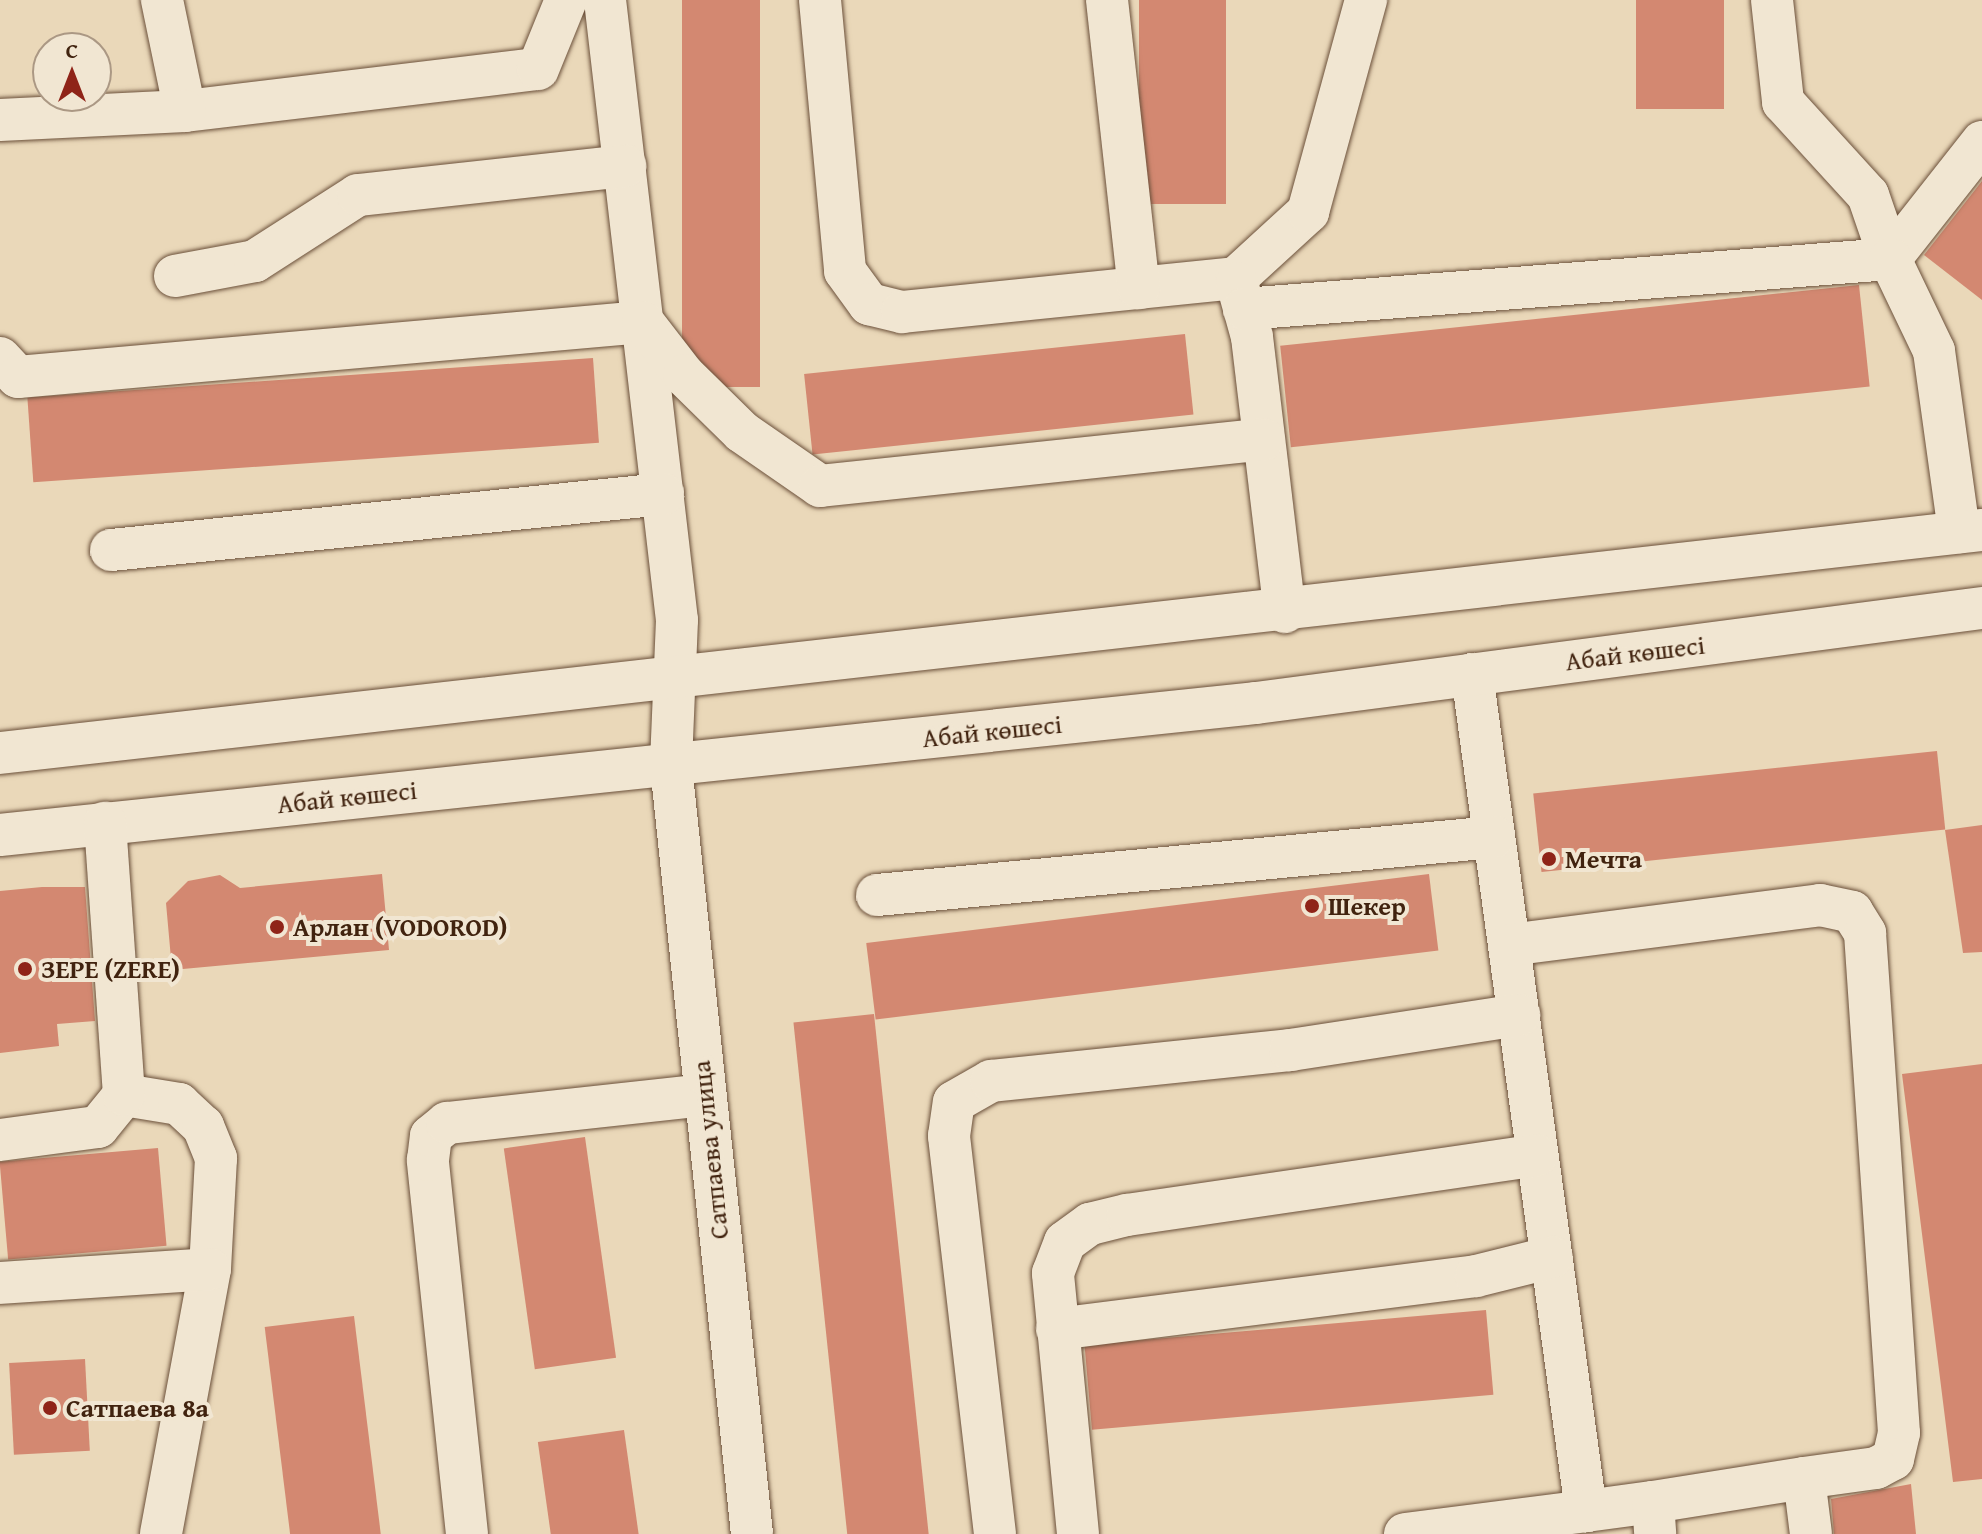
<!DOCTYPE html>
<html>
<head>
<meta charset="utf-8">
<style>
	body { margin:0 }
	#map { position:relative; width:1982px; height:1534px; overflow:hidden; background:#ead8b9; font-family:"Gentium Book Plus",serif }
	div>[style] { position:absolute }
	.building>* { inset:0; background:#d38871; transform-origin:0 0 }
	.roads { filter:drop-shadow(0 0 2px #6b503a) drop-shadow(0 0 2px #6b503a) }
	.minor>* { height:42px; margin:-21px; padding:0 21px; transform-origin:21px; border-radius:21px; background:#f1e6d2 }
	.dots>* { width:22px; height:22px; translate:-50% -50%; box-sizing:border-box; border:4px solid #f1e6d2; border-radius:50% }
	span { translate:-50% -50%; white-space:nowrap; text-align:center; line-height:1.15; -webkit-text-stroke:8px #f1e6d2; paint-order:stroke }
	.street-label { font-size:26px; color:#41230f }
	.poi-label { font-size:26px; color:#41230f; font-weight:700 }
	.left { translate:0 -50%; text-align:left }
	.north { position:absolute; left:32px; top:32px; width:80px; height:80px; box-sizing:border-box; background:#f1e6d2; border:2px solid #ab9884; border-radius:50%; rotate:0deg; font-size:22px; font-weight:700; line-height:32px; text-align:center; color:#41230f }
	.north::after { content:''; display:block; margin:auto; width:28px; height:36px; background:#8f2418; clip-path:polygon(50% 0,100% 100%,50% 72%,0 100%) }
</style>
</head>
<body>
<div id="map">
	<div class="building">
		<i style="left:682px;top:0;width:78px;height:387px"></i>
		<i style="left:1139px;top:0;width:87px;height:204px"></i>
		<i style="left:1636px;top:0;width:88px;height:109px"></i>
		<i style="clip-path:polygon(1982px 181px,1982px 300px,1924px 255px)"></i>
		<i style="left:1859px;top:285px;width:102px;height:582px;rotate:84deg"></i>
		<i style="left:1185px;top:334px;width:81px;height:383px;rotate:84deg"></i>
		<i style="left:593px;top:358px;width:85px;height:567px;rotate:86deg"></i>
		<i style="left:1937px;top:751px;width:79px;height:406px;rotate:84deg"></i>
		<i style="clip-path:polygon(1982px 825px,1982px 952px,1963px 953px,1945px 830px)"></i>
		<i style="clip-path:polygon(382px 874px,389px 950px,172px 970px,166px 903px,188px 881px,220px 875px,240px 888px)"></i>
		<i style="left:1429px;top:874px;width:77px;height:567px;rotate:83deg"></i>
		<i style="clip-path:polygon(42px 887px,85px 887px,95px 1021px,57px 1024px,59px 1046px,0 1053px,0 891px)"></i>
		<i style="left:874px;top:1014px;width:523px;height:81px;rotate:84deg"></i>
		<i style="clip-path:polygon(1982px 1064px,1982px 1479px,1953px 1482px,1902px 1074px)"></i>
		<i style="left:585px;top:1137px;width:223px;height:82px;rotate:82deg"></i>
		<i style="left:158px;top:1148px;width:98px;height:159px;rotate:85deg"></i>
		<i style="left:1486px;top:1310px;width:85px;height:403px;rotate:85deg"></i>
		<i style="left:354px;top:1316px;width:220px;height:90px;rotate:83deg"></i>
		<i style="left:85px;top:1359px;width:92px;height:76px;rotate:87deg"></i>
		<i style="left:624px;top:1430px;width:105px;height:87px;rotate:82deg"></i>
		<i style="clip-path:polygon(1911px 1484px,1916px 1534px,1834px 1534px,1831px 1499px)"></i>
	</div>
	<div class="roads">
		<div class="minor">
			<i style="left:162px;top:0;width:113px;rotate:78.3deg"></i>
			<i style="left:185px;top:111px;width:355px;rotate:-6.8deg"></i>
			<i style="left:538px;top:69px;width:74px;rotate:-67.9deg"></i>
			<i style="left:605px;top:0;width:624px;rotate:83.38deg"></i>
			<i style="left:677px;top:620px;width:146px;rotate:92.4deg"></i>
			<i style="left:671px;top:766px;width:772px;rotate:83.98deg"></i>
			<i style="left:820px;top:0;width:272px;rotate:84.7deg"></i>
			<i style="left:845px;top:271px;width:41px;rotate:54deg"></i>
			<i style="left:869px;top:304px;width:34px;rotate:14deg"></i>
			<i style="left:902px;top:312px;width:336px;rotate:-5.8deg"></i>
			<i style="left:1236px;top:278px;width:98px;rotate:-42.5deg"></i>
			<i style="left:1308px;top:212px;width:220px;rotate:-74.7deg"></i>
			<i style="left:1107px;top:0;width:290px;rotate:83.7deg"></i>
			<i style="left:1772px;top:0;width:103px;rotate:83.8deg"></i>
			<i style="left:1783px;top:102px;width:126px;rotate:47.6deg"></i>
			<i style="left:1868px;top:195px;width:68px;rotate:71deg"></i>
			<i style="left:0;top:120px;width:185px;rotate:-2.8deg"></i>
			<i style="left:1890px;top:259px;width:149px;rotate:-51.8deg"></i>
			<i style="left:175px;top:276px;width:81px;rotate:-10.6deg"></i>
			<i style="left:255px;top:261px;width:122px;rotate:-32.7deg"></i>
			<i style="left:358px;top:195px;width:269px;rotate:-6.2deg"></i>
			<i style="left:1237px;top:283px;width:56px;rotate:74.5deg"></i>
			<i style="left:1252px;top:337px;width:277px;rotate:83.2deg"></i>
			<i style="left:1244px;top:309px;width:648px;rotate:-4.43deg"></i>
			<i style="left:1890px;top:259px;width:102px;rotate:64.4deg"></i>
			<i style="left:1934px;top:351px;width:183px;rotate:82.1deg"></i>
			<i style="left:0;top:358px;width:26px;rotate:47deg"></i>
			<i style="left:18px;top:377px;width:627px;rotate:-5.03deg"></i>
			<i style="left:643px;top:322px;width:67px;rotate:52.3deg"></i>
			<i style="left:684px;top:375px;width:81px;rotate:44.5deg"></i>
			<i style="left:742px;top:432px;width:95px;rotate:34.7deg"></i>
			<i style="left:820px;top:486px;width:446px;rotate:-6deg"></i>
			<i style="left:111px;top:550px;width:555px;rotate:-5.79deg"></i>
			<i style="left:1472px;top:674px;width:845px;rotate:82.24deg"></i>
			<i style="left:1586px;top:1511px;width:68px;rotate:-7.7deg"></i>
			<i style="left:1653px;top:1502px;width:32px;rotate:86deg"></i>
			<i style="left:0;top:753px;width:1995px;rotate:-6.42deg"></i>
			<i style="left:0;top:835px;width:1263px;rotate:-6deg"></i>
			<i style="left:1256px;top:703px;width:732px;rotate:-7.46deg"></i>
			<i style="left:877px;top:895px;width:620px;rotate:-5.37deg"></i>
			<i style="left:1509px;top:945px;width:314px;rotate:-7.3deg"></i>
			<i style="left:1820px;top:905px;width:33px;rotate:12deg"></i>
			<i style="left:1852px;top:912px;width:25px;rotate:58deg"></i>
			<i style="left:1865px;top:933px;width:501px;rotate:86.11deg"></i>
			<i style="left:1899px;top:1433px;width:27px;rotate:103deg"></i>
			<i style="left:1893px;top:1459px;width:19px;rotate:152deg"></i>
			<i style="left:1876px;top:1468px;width:73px;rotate:172.1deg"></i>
			<i style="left:1804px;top:1478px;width:56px;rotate:82.9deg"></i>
			<i style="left:124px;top:1095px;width:56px;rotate:9.3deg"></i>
			<i style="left:179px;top:1104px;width:33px;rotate:43deg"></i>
			<i style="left:203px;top:1126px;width:35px;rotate:68deg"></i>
			<i style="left:216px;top:1158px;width:111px;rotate:93.1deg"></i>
			<i style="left:210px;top:1269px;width:269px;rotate:100.5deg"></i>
			<i style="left:0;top:1140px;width:99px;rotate:-7.6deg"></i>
			<i style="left:98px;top:1127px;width:41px;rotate:-50.9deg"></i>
			<i style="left:124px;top:1095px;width:273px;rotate:-94deg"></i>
			<i style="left:0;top:1283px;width:210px;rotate:-3.8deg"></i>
			<i style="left:1057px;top:1329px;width:422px;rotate:-7.2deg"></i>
			<i style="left:1476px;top:1276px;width:78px;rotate:-14deg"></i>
			<i style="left:1653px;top:1502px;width:153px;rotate:-9deg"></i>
			<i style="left:467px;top:1534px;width:376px;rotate:-96deg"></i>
			<i style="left:428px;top:1160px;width:24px;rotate:-83deg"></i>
			<i style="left:431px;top:1136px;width:21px;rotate:-39deg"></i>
			<i style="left:447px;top:1123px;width:258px;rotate:-6.2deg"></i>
			<i style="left:995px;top:1534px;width:401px;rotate:-96.6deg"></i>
			<i style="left:949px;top:1136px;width:34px;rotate:-82deg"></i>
			<i style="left:954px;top:1102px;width:43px;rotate:-29.6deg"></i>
			<i style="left:991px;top:1081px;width:301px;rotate:-5.9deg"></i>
			<i style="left:1290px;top:1050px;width:232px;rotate:-8.7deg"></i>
			<i style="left:1078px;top:1534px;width:262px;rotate:-95.5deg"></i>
			<i style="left:1053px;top:1273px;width:33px;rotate:-69deg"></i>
			<i style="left:1065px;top:1242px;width:31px;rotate:-36deg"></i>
			<i style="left:1090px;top:1224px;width:38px;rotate:-14deg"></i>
			<i style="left:1127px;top:1215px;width:414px;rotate:-8.3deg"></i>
			<i style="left:1405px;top:1534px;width:182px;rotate:-7.2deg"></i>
		</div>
	</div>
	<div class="dots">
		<i style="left:1549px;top:859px;background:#8f2418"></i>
		<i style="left:1312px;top:906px;background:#8f2418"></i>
		<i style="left:277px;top:927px;background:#8f2418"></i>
		<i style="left:25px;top:969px;background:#8f2418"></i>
		<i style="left:50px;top:1408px;background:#8f2418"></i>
	</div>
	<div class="street-label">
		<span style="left:1635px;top:653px;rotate:-7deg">Абай көшесі</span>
		<span style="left:992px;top:731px;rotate:-6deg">Абай көшесі</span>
		<span style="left:347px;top:797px;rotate:-6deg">Абай көшесі</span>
		<span style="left:710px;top:1150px;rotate:-96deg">Сатпаева улица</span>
	</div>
	<div class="poi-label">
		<span class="left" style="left:1565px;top:859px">Мечта</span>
		<span class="left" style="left:1328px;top:906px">Шекер</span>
		<span class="left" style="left:293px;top:927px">Арлан (VODOROD)</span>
		<span class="left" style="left:41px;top:969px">ЗЕРЕ (ZERE)</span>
		<span class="left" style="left:66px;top:1408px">Сатпаева 8а</span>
	</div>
	<div class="north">С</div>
</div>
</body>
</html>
